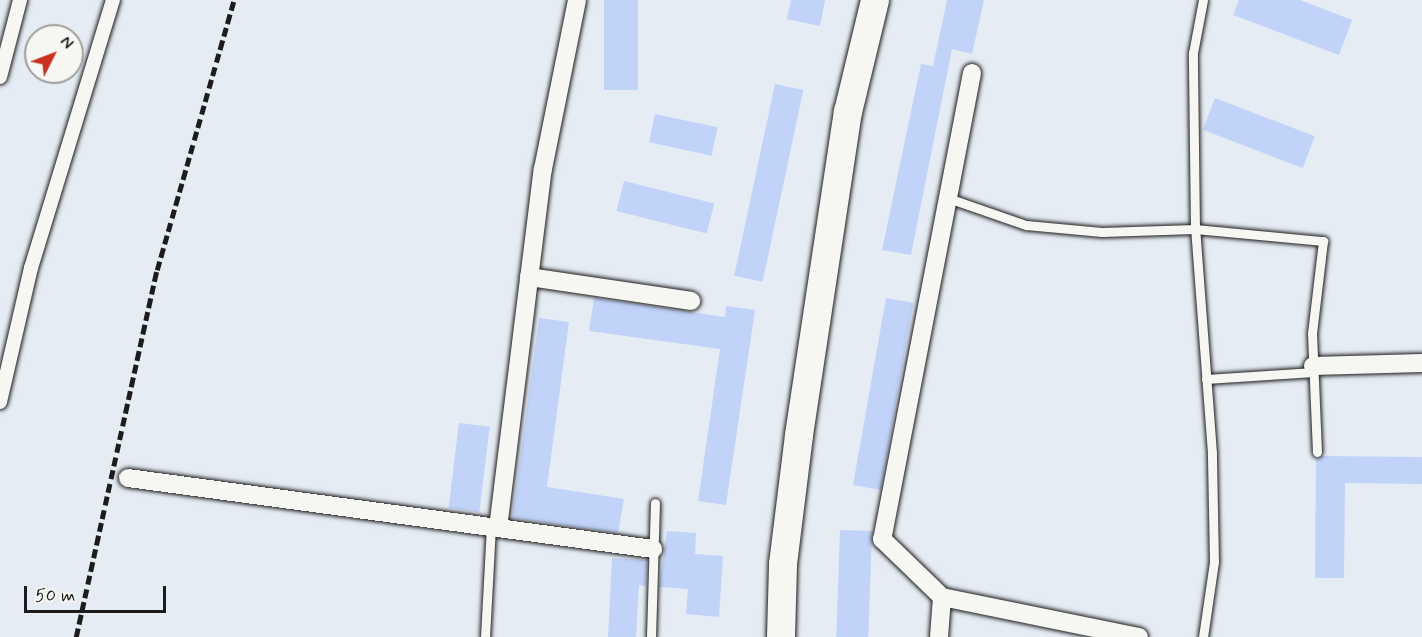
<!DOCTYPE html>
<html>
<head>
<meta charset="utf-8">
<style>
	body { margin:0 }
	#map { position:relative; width:1422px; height:637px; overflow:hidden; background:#e6ecf4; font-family:Mynerve,sans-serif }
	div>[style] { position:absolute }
	.building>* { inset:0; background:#c1d3f9; transform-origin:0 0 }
	.roads { filter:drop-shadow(0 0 2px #1c1c1c) drop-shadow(0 0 2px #1c1c1c) }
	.service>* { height:9px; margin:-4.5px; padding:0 4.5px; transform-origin:4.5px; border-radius:4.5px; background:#f6f6f2 }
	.pedestrian>* { height:14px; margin:-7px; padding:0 7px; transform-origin:7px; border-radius:7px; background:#f6f6f2 }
	.minor>* { height:18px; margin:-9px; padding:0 9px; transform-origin:9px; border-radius:9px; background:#f6f6f2 }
	.primary>* { height:28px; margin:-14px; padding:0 14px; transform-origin:14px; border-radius:14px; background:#f6f6f2 }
	.rail>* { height:4.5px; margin-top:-2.25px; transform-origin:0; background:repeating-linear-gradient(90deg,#1c1c1c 0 9px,transparent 0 13.5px) }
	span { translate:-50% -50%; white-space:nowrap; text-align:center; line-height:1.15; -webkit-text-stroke:6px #f6f6f2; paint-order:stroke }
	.north { position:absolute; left:24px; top:24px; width:60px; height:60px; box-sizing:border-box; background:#f6f6f2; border:2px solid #9f9f9c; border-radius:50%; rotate:48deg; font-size:16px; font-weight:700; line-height:24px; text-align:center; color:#1c1c1c }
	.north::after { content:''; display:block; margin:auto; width:21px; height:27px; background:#c8321e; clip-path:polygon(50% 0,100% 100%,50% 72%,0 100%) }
	.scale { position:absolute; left:24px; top:586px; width:142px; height:27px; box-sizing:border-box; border:3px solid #1c1c1c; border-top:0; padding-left:8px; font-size:18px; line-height:21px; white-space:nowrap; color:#1c1c1c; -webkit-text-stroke:4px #f6f6f2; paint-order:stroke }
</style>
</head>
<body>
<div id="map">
	<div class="building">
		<i style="left:604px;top:0;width:34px;height:90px"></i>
		<i style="clip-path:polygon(791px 0,825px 0,820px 26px,787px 19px)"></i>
		<i style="clip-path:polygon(947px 0,984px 0,972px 54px,952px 49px,911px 255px,882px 250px,921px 64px,933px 66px)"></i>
		<i style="clip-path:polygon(1239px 0,1300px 0,1352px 20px,1339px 55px,1233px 15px)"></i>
		<i style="left:775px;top:84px;width:29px;height:196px;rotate:12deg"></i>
		<i style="left:1215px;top:98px;width:107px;height:34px;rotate:21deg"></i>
		<i style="left:655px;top:114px;width:64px;height:29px;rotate:12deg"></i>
		<i style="left:624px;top:181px;width:93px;height:31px;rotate:14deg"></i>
		<i style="clip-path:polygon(594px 298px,725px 317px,726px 306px,755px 310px,726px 505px,698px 501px,720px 349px,589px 331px)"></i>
		<i style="left:886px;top:298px;width:28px;height:190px;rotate:10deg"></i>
		<i style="clip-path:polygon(539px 318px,569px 322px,547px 487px,624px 499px,618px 533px,512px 518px)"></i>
		<i style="left:459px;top:423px;width:31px;height:86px;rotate:7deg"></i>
		<i style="clip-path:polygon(1322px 456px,1422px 457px,1422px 484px,1345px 483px,1344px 578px,1315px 578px,1316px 459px)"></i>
		<i style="left:840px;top:530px;width:32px;height:107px;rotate:2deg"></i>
		<i style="clip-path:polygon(667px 531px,696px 533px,695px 554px,723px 556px,719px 617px,686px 614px,688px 589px,659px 587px)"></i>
		<i style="clip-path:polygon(612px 558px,647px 560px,646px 586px,639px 585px,636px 637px,608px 637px)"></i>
	</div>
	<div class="roads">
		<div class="service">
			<i style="left:948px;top:198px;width:83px;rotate:19.1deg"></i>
			<i style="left:1026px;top:225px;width:76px;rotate:5.3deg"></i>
			<i style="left:1102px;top:232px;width:93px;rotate:-1.8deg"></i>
			<i style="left:1195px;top:229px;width:129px;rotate:5.4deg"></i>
			<i style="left:1323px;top:241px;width:93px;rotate:96.8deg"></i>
			<i style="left:1312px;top:333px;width:119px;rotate:87.6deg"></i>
			<i style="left:1206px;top:379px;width:108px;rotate:-3.7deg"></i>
			<i style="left:485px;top:637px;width:110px;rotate:-86.9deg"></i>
			<i style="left:651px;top:637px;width:134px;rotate:-88.3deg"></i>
			<i style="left:1203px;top:637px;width:76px;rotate:-81.7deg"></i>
			<i style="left:1214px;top:562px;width:109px;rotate:-91.1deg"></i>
			<i style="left:1212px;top:453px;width:225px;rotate:-94.3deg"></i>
			<i style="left:1195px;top:229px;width:176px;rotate:-90.7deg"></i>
			<i style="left:1193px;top:53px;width:54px;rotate:-79.3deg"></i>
		</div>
		<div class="pedestrian">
			<i style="left:0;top:77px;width:80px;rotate:-75.4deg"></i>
			<i style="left:0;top:402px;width:138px;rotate:-77deg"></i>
			<i style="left:31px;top:268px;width:280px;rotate:-73deg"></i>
		</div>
		<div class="minor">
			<i style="left:972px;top:73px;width:475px;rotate:100.9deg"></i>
			<i style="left:882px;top:539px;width:83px;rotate:44deg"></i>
			<i style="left:942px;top:597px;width:201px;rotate:11.5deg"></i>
			<i style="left:529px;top:277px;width:164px;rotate:8.4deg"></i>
			<i style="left:1313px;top:366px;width:109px;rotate:-1.6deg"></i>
			<i style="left:128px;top:478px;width:530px;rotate:7.7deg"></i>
			<i style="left:498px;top:528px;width:362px;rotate:-82.9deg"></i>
			<i style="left:543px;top:169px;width:172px;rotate:-78.6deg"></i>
			<i style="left:939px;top:637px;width:40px;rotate:-85.7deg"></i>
		</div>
		<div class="primary">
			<i style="left:781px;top:637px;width:73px;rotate:-88.4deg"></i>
			<i style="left:783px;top:564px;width:130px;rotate:-82.9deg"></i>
			<i style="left:799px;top:435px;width:327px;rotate:-81.4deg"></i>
			<i style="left:848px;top:112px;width:115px;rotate:-76.4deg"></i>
		</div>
	</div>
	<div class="rail">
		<i style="left:76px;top:637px;width:376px;rotate:-77.6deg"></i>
		<i style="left:157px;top:270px;width:281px;rotate:-74.1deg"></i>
	</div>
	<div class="north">N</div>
	<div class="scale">50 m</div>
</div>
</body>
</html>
